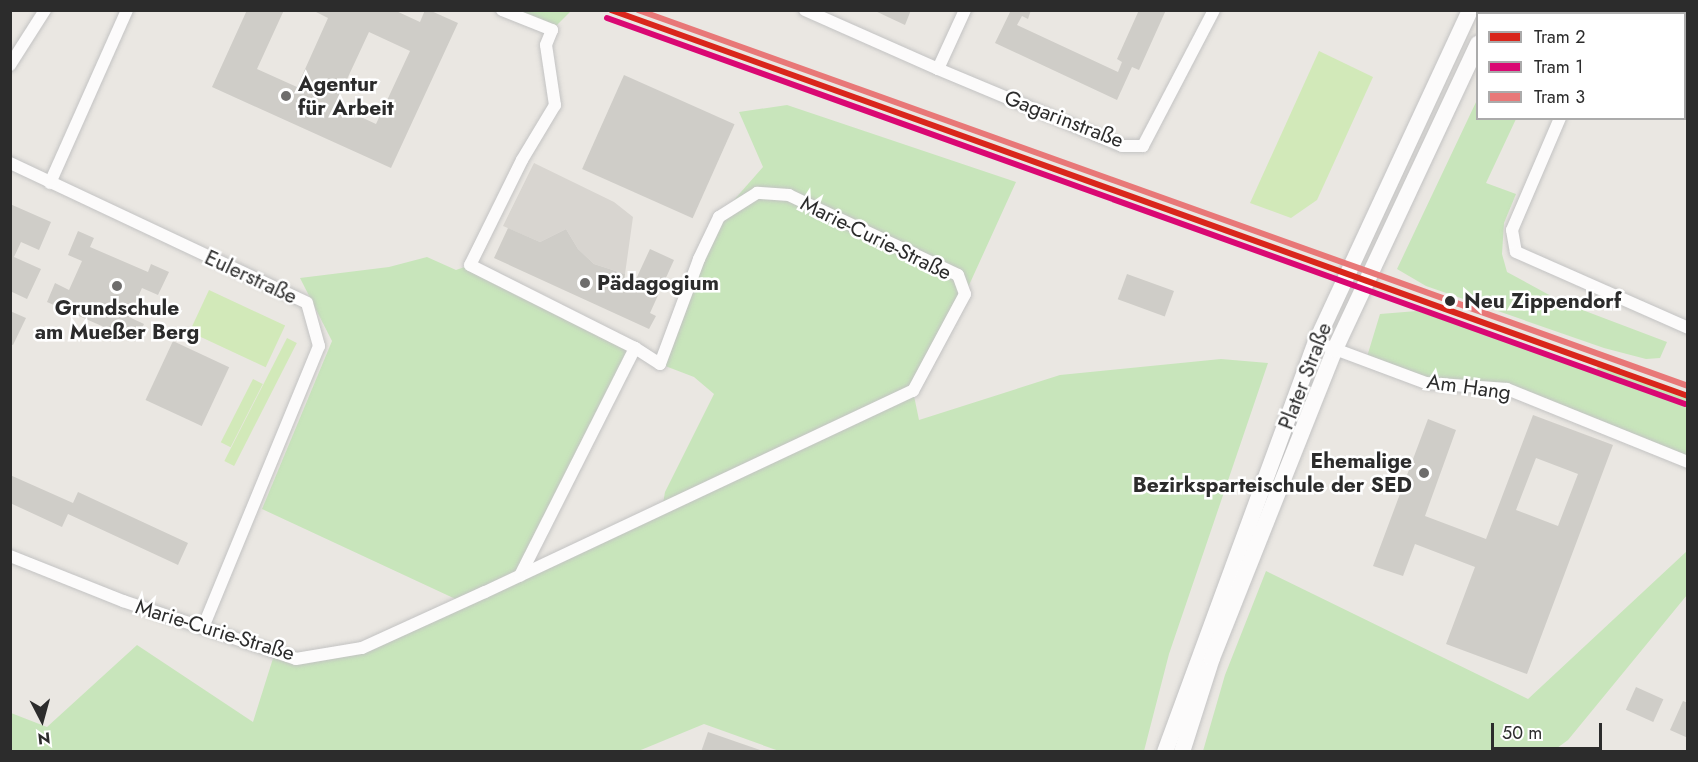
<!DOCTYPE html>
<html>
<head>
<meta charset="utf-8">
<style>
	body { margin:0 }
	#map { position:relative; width:1698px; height:762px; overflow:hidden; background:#eae7e2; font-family:Jost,sans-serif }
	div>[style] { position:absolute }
	.green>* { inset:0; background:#c8e5bb }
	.pitch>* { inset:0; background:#d2e9b9; transform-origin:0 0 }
	.plaza>* { inset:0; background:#d8d5d0 }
	.building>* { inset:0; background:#cfcdc8; transform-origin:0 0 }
	.roads { filter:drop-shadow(0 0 2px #c3c3c3) drop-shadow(0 0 2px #c3c3c3) }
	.street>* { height:12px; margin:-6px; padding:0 6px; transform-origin:6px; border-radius:6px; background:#fcfbfb }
	.secondary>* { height:16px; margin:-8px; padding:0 8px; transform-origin:8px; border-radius:8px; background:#fcfbfb }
	.tram-1>* { height:6px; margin:-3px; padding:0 3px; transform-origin:3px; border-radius:3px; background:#d9261c }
	.tram-2>* { height:6px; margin:-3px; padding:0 3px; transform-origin:3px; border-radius:3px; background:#da0873 }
	.tram-3>* { height:6px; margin:-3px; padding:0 3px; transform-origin:3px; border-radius:3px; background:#e87878 }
	.dots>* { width:16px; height:16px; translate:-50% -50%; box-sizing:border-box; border:3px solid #fff; border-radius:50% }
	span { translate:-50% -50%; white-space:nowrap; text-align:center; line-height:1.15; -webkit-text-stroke:5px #fff; paint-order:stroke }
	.poi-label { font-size:21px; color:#2c2c2c; font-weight:700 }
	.left { translate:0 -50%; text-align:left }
	.right { translate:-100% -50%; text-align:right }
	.street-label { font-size:21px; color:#2c2c2c }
	.stop-label { font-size:21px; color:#2c2c2c; font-weight:700 }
	.frame { position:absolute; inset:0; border:12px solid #2c2c2c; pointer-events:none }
	.legend { position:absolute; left:1476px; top:12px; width:210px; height:108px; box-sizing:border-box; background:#fff; border:2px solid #ababab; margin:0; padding:8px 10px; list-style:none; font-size:18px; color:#2c2c2c }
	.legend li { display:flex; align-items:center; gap:12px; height:30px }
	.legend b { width:30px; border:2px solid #ababab }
	.north { position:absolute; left:12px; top:690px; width:60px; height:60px; -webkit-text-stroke:4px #fff; paint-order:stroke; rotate:174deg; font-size:16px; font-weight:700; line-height:24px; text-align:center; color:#2c2c2c }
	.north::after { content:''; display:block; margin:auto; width:21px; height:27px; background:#2c2c2c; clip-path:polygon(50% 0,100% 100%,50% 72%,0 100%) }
	.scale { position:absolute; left:1491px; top:723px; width:111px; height:27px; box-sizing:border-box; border:3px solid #2c2c2c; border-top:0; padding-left:8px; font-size:18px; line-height:21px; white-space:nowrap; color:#2c2c2c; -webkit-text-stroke:4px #fff; paint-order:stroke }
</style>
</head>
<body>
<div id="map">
	<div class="green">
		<i style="clip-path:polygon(502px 11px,571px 11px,552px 30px)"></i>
		<i style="clip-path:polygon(1477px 100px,1478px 118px,1516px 119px,1486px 183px,1516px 194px,1504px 223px,1502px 254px,1507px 272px,1564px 303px,1667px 342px,1660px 358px,1646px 359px,1604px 348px,1426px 286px,1397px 269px)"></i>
		<i style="clip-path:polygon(787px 105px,1016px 182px,965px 294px,913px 391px,919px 420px,1060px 375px,1221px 359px,1268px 363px,1169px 654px,1144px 751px,779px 751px,704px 724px,636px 752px,11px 752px,11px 713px,47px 727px,137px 645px,253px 722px,275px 652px,296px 659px,362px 648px,462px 602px,262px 509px,332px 341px,300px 278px,389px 267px,427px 257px,456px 270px,470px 265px,635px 348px,521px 575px,662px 509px,665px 492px,714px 394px,694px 377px,660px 364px,719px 217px,763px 167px,739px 112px)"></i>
		<i style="clip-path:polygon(1417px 311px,1597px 371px,1598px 364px,1687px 396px,1687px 462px,1507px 389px,1426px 383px,1366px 360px,1380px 314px)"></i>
		<i style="clip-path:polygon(1687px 551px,1687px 595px,1568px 740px,1553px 751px,1203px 751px,1225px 675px,1266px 571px,1528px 699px)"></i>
	</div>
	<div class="pitch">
		<i style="clip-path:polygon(1319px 51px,1373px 77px,1317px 200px,1291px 218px,1250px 203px)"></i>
		<i style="left:209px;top:290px;width:84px;height:46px;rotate:25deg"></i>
		<i style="left:287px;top:338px;width:11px;height:138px;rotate:27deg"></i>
		<i style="left:253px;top:379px;width:11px;height:71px;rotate:27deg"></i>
	</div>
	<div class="plaza">
		<i style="clip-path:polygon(534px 163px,614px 202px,633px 217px,625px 274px,594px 264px,578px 249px,566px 229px,540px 242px,503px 226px)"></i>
	</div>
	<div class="building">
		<i style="clip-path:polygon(evenodd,247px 10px,284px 10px,257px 69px,297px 87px,328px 18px,312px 10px,394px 10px,420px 22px,425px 10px,429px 10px,458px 23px,391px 168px,212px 87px,247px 10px,369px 32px,410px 51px,376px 124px,335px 105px,369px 32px)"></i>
		<i style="clip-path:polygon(873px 10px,911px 10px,905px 25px)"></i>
		<i style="clip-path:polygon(1011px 10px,1031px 10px,1028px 19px,1022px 16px,1017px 25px,1118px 72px,1122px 62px,1117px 59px,1139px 10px,1166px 10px,1139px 70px,1132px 67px,1117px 100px,995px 43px)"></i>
		<i style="left:624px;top:75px;width:121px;height:103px;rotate:24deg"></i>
		<i style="clip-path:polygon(10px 204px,51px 222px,39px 250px,21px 242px,14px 257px,41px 269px,27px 299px,10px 291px)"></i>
		<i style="clip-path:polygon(508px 228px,540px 242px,566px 229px,578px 249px,594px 264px,625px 274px,623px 291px,630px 292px,650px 249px,674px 260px,650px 313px,656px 316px,649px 329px,494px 258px)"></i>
		<i style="clip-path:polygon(78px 231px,94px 238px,90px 247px,148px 272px,151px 264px,169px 272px,158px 295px,142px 288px,129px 317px,144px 324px,136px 341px,47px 302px,55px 283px,69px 290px,82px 261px,68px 255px)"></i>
		<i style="left:1127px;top:274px;width:50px;height:27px;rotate:20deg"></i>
		<i style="clip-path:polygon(10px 311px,26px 318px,13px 345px,10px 344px)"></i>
		<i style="left:173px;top:341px;width:62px;height:65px;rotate:25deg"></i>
		<i style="clip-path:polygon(evenodd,1533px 415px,1613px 445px,1527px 674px,1446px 644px,1475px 567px,1415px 544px,1403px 576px,1373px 566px,1428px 419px,1456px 430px,1425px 516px,1486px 539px,1533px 415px,1536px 458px,1578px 474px,1558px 526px,1516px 510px,1536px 458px)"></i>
		<i style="clip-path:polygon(10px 475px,73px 503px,78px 492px,188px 543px,178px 565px,68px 514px,62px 527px,10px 503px)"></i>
		<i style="left:1636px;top:687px;width:30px;height:25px;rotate:24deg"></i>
		<i style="clip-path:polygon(1683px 701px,1688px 703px,1688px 738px,1670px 730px)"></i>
		<i style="clip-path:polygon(708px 732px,763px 751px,763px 752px,701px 752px)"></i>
	</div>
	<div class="roads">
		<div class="street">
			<i style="left:502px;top:10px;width:54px;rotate:21.8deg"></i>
			<i style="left:552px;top:30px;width:16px;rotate:112deg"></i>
			<i style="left:546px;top:45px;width:61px;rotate:81.5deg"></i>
			<i style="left:555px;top:105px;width:64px;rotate:121deg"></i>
			<i style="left:522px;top:160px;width:117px;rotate:116.3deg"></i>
			<i style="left:470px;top:265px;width:185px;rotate:26.7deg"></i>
			<i style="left:805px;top:10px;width:145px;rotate:23.9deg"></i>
			<i style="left:965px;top:10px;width:65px;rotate:114.6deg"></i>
			<i style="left:938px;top:69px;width:199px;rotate:22.7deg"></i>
			<i style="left:1122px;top:146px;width:21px"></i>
			<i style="left:1143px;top:146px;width:153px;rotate:-62.4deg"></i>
			<i style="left:1675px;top:10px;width:8px;rotate:30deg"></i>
			<i style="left:1607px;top:14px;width:4px;rotate:-76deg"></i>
			<i style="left:10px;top:65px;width:65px;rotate:-57.5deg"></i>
			<i style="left:1560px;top:118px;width:122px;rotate:113.2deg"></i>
			<i style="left:1512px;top:230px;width:22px;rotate:80deg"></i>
			<i style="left:1516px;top:252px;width:188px;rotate:23.8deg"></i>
			<i style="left:10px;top:163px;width:328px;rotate:25.2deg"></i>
			<i style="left:307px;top:303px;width:45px;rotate:74.4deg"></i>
			<i style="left:319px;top:346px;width:305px;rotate:112.4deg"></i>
			<i style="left:50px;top:183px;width:189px;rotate:-66deg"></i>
			<i style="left:1316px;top:342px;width:117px;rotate:20.4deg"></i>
			<i style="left:1426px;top:383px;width:81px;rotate:4.2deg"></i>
			<i style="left:1507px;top:389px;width:195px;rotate:22deg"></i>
			<i style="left:10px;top:556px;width:122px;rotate:21.7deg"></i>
			<i style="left:123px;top:601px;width:182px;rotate:18.5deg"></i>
			<i style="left:296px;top:659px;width:67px;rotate:-9.5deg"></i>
			<i style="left:362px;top:648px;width:135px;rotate:-24.5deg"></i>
			<i style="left:485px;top:592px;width:473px;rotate:-25.2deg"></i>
			<i style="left:913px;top:391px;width:110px;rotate:-61.8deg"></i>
			<i style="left:965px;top:294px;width:20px;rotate:-110deg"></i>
			<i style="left:958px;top:275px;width:187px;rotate:-154.7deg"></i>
			<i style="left:789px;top:195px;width:32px;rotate:-176deg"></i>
			<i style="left:757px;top:193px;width:45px;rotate:147.7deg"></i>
			<i style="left:719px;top:217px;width:47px;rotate:115.5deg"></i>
			<i style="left:699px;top:259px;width:112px;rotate:110.4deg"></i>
			<i style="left:660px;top:364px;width:30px;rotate:-147deg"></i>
			<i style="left:635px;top:348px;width:255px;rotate:116.8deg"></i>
		</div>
		<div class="secondary">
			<i style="left:1492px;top:14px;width:4px;rotate:-76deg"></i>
			<i style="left:1165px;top:752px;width:437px;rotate:-69.8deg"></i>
			<i style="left:1316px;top:342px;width:366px;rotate:-65.1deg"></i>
			<i style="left:1182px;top:752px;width:99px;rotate:-72.3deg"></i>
			<i style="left:1212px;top:658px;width:333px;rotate:-68.3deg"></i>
			<i style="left:1335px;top:349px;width:337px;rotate:-64.9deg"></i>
		</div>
	</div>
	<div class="tram-1">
		<i style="left:611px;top:10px;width:1144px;rotate:19.72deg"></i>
	</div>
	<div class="tram-2">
		<i style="left:607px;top:18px;width:1145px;rotate:19.7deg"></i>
	</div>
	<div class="tram-3">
		<i style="left:638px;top:10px;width:1115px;rotate:19.7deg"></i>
	</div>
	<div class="dots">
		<i style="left:286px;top:96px;background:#6e6d6c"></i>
		<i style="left:585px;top:283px;background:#6e6d6c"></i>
		<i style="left:117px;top:286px;background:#6e6d6c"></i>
		<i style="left:1450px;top:301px;background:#2c2c2c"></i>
		<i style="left:1424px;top:473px;background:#6e6d6c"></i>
	</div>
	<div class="poi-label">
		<span class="left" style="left:298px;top:96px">Agentur<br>für Arbeit</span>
		<span class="left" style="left:597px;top:283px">Pädagogium</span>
		<span style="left:117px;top:320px">Grundschule<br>am Mueßer Berg</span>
		<span class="right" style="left:1412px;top:473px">Ehemalige<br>Bezirksparteischule der SED</span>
	</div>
	<div class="street-label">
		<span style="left:1064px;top:119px;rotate:21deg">Gagarinstraße</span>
		<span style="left:876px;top:238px;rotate:26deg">Marie-Curie-Straße</span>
		<span style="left:251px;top:277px;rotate:25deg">Eulerstraße</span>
		<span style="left:1305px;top:376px;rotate:-69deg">Plater Straße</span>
		<span style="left:1469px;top:387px;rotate:8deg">Am Hang</span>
		<span style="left:215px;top:630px;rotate:17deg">Marie-Curie-Straße</span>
	</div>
	<div class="stop-label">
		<span class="left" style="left:1464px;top:301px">Neu Zippendorf</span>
	</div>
	<div class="frame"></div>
	<ul class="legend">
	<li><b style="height:8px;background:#d9261c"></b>Tram 2</li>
	<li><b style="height:8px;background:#da0873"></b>Tram 1</li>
	<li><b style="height:8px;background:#e87878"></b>Tram 3</li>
	</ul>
	<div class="north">N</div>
	<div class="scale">50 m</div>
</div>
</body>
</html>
